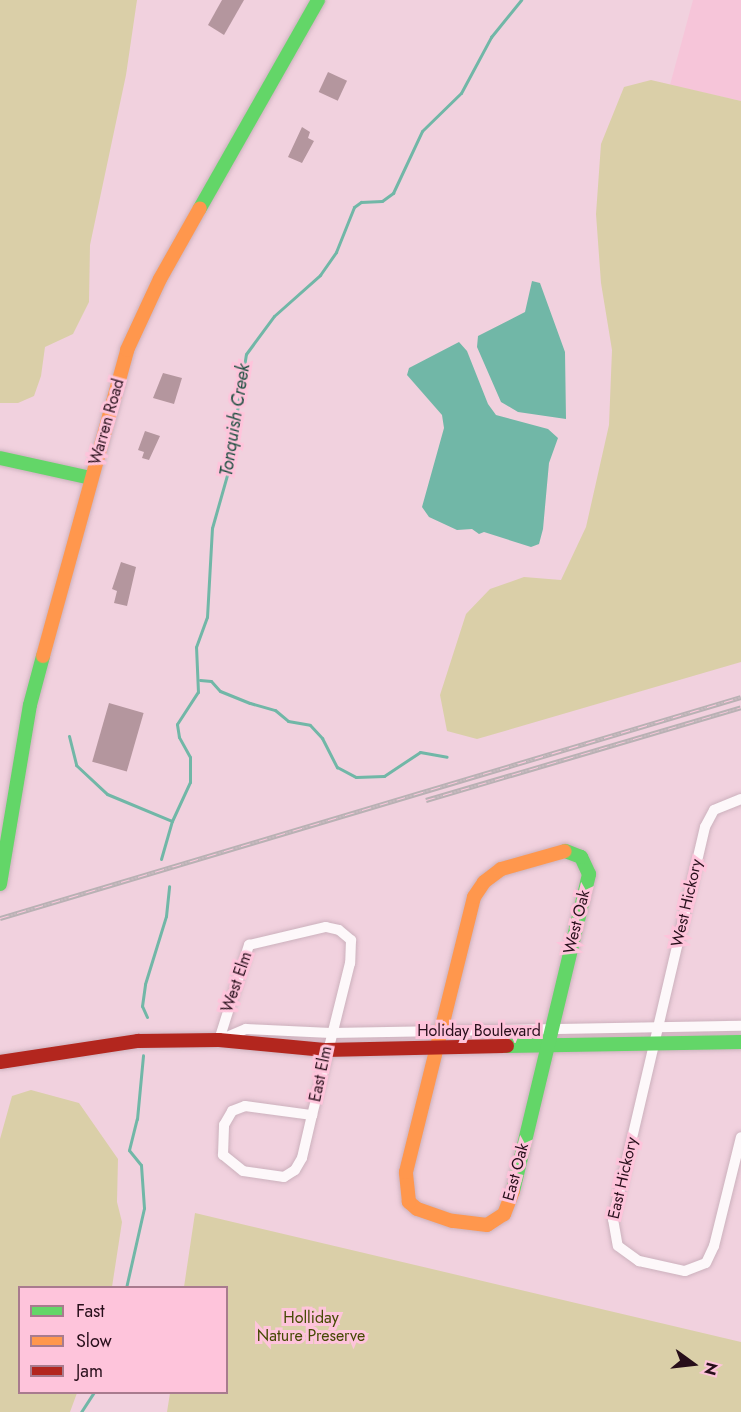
<!DOCTYPE html>
<html>
<head>
<meta charset="utf-8">
<style>
	body { margin:0 }
	#map { position:relative; width:741px; height:1412px; overflow:hidden; background:#f1d1de; font-family:Jost,sans-serif }
	div>[style] { position:absolute }
	.built>* { inset:0; background:#f6c5d9 }
	.green>* { inset:0; background:#dacfa8 }
	.water>* { inset:0; background:#71b7a7 }
	.stream>* { height:3px; margin:-1.5px; padding:0 1.5px; transform-origin:1.5px; border-radius:1.5px; background:#71b7a7 }
	.building>* { inset:0; background:#b4969e; transform-origin:0 0 }
	.roads { filter:drop-shadow(0 0 2px #ccb1bd) drop-shadow(0 0 2px #ccb1bd) }
	.street>* { height:10px; margin:-5px; padding:0 5px; transform-origin:5px; border-radius:5px; background:#fdf8fa }
	.fast>* { height:14px; margin:-7px; padding:0 7px; transform-origin:7px; border-radius:7px; background:#63d668 }
	.slow>* { height:14px; margin:-7px; padding:0 7px; transform-origin:7px; border-radius:7px; background:#ff974d }
	.jam>* { height:14px; margin:-7px; padding:0 7px; transform-origin:7px; border-radius:7px; background:#b3261e }
	.rail>* { height:5px; margin-top:-2.5px; transform-origin:0; background:repeating-linear-gradient(90deg,#fec4db 0 9px,#b9b1b4 0 18px); box-sizing:border-box; border-block:2px solid #b9b1b4 }
	span { translate:-50% -50%; white-space:nowrap; text-align:center; line-height:1.15; -webkit-text-stroke:6px #fec4db; paint-order:stroke }
	.street-label { font-size:16px; color:#270e1a }
	.park-label { font-size:16px; color:#454903 }
	.water-label { font-size:18px; color:#204f42; font-style:italic }
	.legend { position:absolute; left:18px; top:1286px; width:210px; height:108px; box-sizing:border-box; background:#fec4db; border:2px solid #a87b8e; margin:0; padding:8px 10px; list-style:none; font-size:18px; color:#270e1a }
	.legend li { display:flex; align-items:center; gap:12px; height:30px }
	.legend b { width:30px; border:2px solid #a87b8e }
	.north { position:absolute; left:663px; top:1334px; width:60px; height:60px; -webkit-text-stroke:4px #fec4db; paint-order:stroke; rotate:105deg; font-size:16px; font-weight:700; line-height:24px; text-align:center; color:#270e1a }
	.north::after { content:''; display:block; margin:auto; width:21px; height:27px; background:#270e1a; clip-path:polygon(50% 0,100% 100%,50% 72%,0 100%) }
</style>
</head>
<body>
<div id="map">
	<div class="built">
		<i style="clip-path:polygon(693px 0,741px 0,741px 101px,670px 85px)"></i>
	</div>
	<div class="green">
		<i style="clip-path:polygon(0 0,137px 0,126px 75px,90px 245px,89px 302px,73px 334px,45px 347px,41px 376px,34px 396px,18px 403px,0 403px)"></i>
		<i style="clip-path:polygon(651px 80px,741px 101px,741px 662px,477px 739px,447px 731px,440px 695px,466px 614px,490px 589px,524px 577px,561px 580px,586px 527px,609px 425px,612px 350px,601px 283px,596px 214px,601px 144px,624px 87px)"></i>
		<i style="clip-path:polygon(31px 1090px,79px 1103px,118px 1159px,117px 1202px,122px 1222px,112px 1287px,20px 1288px,20px 1392px,77px 1393px,70px 1412px,0 1412px,0 1139px,12px 1096px)"></i>
		<i style="clip-path:polygon(195px 1213px,741px 1342px,741px 1412px,167px 1412px,170px 1393px,226px 1392px,226px 1288px,184px 1287px)"></i>
	</div>
	<div class="water">
		<i style="clip-path:polygon(532px 281px,540px 283px,565px 352px,566px 419px,518px 412px,501px 402px,477px 347px,478px 336px,525px 312px)"></i>
		<i style="clip-path:polygon(459px 342px,467px 351px,488px 404px,496px 415px,548px 429px,558px 438px,549px 463px,543px 529px,539px 544px,531px 547px,484px 532px,479px 534px,472px 529px,457px 530px,429px 517px,422px 507px,444px 428px,442px 415px,407px 375px,409px 368px)"></i>
	</div>
	<div class="stream">
		<i style="left:200px;top:680px;width:11px;rotate:5deg"></i>
		<i style="left:211px;top:681px;width:13px;rotate:48deg"></i>
		<i style="left:220px;top:691px;width:32px;rotate:22deg"></i>
		<i style="left:250px;top:703px;width:26px;rotate:16deg"></i>
		<i style="left:275px;top:710px;width:17px;rotate:40deg"></i>
		<i style="left:288px;top:721px;width:22px;rotate:10deg"></i>
		<i style="left:310px;top:725px;width:18px;rotate:47deg"></i>
		<i style="left:322px;top:738px;width:33px;rotate:63deg"></i>
		<i style="left:337px;top:767px;width:21px;rotate:28deg"></i>
		<i style="left:356px;top:777px;width:28px;rotate:-2deg"></i>
		<i style="left:384px;top:776px;width:43px;rotate:-33.7deg"></i>
		<i style="left:420px;top:752px;width:27px;rotate:10deg"></i>
		<i style="left:69px;top:736px;width:30px;rotate:76deg"></i>
		<i style="left:76px;top:765px;width:42px;rotate:43.1deg"></i>
		<i style="left:107px;top:794px;width:70px;rotate:22.6deg"></i>
		<i style="left:161px;top:859px;width:40px;rotate:-74deg"></i>
		<i style="left:172px;top:821px;width:43px;rotate:-65.2deg"></i>
		<i style="left:190px;top:782px;width:25px;rotate:-90deg"></i>
		<i style="left:190px;top:757px;width:23px;rotate:-119deg"></i>
		<i style="left:179px;top:737px;width:13px;rotate:-99deg"></i>
		<i style="left:177px;top:724px;width:38px;rotate:-57deg"></i>
		<i style="left:198px;top:692px;width:45px;rotate:-92.5deg"></i>
		<i style="left:196px;top:647px;width:32px;rotate:-70deg"></i>
		<i style="left:207px;top:617px;width:89px;rotate:-86.8deg"></i>
		<i style="left:212px;top:528px;width:55px;rotate:-74.2deg"></i>
		<i style="left:227px;top:475px;width:122px;rotate:-81.1deg"></i>
		<i style="left:246px;top:354px;width:47px;rotate:-53.6deg"></i>
		<i style="left:274px;top:316px;width:62px;rotate:-41.7deg"></i>
		<i style="left:320px;top:275px;width:28px;rotate:-55deg"></i>
		<i style="left:336px;top:252px;width:48px;rotate:-68.2deg"></i>
		<i style="left:354px;top:207px;width:9px;rotate:-36deg"></i>
		<i style="left:361px;top:202px;width:21px;rotate:-3deg"></i>
		<i style="left:382px;top:201px;width:14px;rotate:-36deg"></i>
		<i style="left:393px;top:193px;width:68px;rotate:-64.9deg"></i>
		<i style="left:422px;top:131px;width:54px;rotate:-44.3deg"></i>
		<i style="left:461px;top:93px;width:64px;rotate:-61.8deg"></i>
		<i style="left:491px;top:37px;width:48px;rotate:-51deg"></i>
		<i style="left:147px;top:1017px;width:12px;rotate:-114deg"></i>
		<i style="left:142px;top:1006px;width:22px;rotate:-82deg"></i>
		<i style="left:145px;top:984px;width:71px;rotate:-72.8deg"></i>
		<i style="left:166px;top:916px;width:30px;rotate:-84deg"></i>
		<i style="left:126px;top:1288px;width:82px;rotate:-77.3deg"></i>
		<i style="left:144px;top:1208px;width:43px;rotate:-94deg"></i>
		<i style="left:141px;top:1165px;width:19px;rotate:-129deg"></i>
		<i style="left:129px;top:1150px;width:32px;rotate:-76deg"></i>
		<i style="left:137px;top:1119px;width:64px;rotate:-84.6deg"></i>
		<i style="left:81px;top:1412px;width:24px;rotate:-57deg"></i>
	</div>
	<div class="building">
		<i style="clip-path:polygon(222px 0,244px 0,224px 35px,208px 25px)"></i>
		<i style="left:328px;top:72px;width:21px;height:22px;rotate:25deg"></i>
		<i style="clip-path:polygon(302px 127px,310px 132px,308px 138px,314px 141px,302px 163px,288px 157px)"></i>
		<i style="clip-path:polygon(163px 373px,182px 378px,174px 404px,153px 398px)"></i>
		<i style="clip-path:polygon(145px 431px,160px 436px,149px 460px,142px 458px,144px 452px,138px 450px)"></i>
		<i style="clip-path:polygon(121px 562px,136px 567px,127px 606px,114px 603px,117px 591px,112px 589px)"></i>
		<i style="left:109px;top:703px;width:36px;height:61px;rotate:16deg"></i>
	</div>
	<div class="roads">
		<div class="street">
			<i style="left:741px;top:799px;width:29px;rotate:158deg"></i>
			<i style="left:714px;top:810px;width:19px;rotate:118deg"></i>
			<i style="left:705px;top:827px;width:403px;rotate:103.2deg"></i>
			<i style="left:613px;top:1219px;width:27px;rotate:80deg"></i>
			<i style="left:618px;top:1246px;width:26px;rotate:36deg"></i>
			<i style="left:639px;top:1261px;width:47px;rotate:12.3deg"></i>
			<i style="left:685px;top:1271px;width:22px;rotate:-21deg"></i>
			<i style="left:706px;top:1263px;width:19px;rotate:-65deg"></i>
			<i style="left:714px;top:1246px;width:112px;rotate:-76.1deg"></i>
			<i style="left:222px;top:1039px;width:26px;rotate:-23deg"></i>
			<i style="left:246px;top:1029px;width:85px;rotate:2.7deg"></i>
			<i style="left:331px;top:1033px;width:410px;rotate:-1deg"></i>
			<i style="left:219px;top:1040px;width:100px;rotate:-72.5deg"></i>
			<i style="left:249px;top:945px;width:79px;rotate:-13.2deg"></i>
			<i style="left:326px;top:927px;width:13px;rotate:13deg"></i>
			<i style="left:339px;top:930px;width:16px;rotate:40deg"></i>
			<i style="left:351px;top:940px;width:23px;rotate:92deg"></i>
			<i style="left:350px;top:963px;width:157px;rotate:104deg"></i>
			<i style="left:245px;top:1106px;width:68px;rotate:7.7deg"></i>
			<i style="left:312px;top:1115px;width:44px;rotate:103.1deg"></i>
			<i style="left:302px;top:1158px;width:14px;rotate:120deg"></i>
			<i style="left:295px;top:1170px;width:13px;rotate:148deg"></i>
			<i style="left:284px;top:1177px;width:41px;rotate:-171.7deg"></i>
			<i style="left:243px;top:1171px;width:26px;rotate:-141deg"></i>
			<i style="left:223px;top:1155px;width:30px;rotate:-88deg"></i>
			<i style="left:224px;top:1125px;width:16px;rotate:-60deg"></i>
			<i style="left:232px;top:1111px;width:14px;rotate:-21deg"></i>
		</div>
		<div class="fast">
			<i style="left:200px;top:208px;width:239px;rotate:-60.4deg"></i>
			<i style="left:0;top:458px;width:93px;rotate:12.4deg"></i>
			<i style="left:0;top:884px;width:181px;rotate:-80.5deg"></i>
			<i style="left:30px;top:705px;width:51px;rotate:-75.1deg"></i>
			<i style="left:507px;top:1046px;width:234px;rotate:-1deg"></i>
			<i style="left:513px;top:1191px;width:326px;rotate:-76.5deg"></i>
			<i style="left:589px;top:874px;width:19px;rotate:-115deg"></i>
			<i style="left:581px;top:857px;width:17px;rotate:-159deg"></i>
		</div>
		<div class="slow">
			<i style="left:43px;top:656px;width:317px;rotate:-74.6deg"></i>
			<i style="left:127px;top:350px;width:78px;rotate:-65.1deg"></i>
			<i style="left:160px;top:279px;width:81px;rotate:-60.6deg"></i>
			<i style="left:513px;top:1191px;width:25px;rotate:111deg"></i>
			<i style="left:504px;top:1214px;width:20px;rotate:147deg"></i>
			<i style="left:487px;top:1225px;width:35px;rotate:-173deg"></i>
			<i style="left:452px;top:1221px;width:37px;rotate:-161deg"></i>
			<i style="left:417px;top:1209px;width:11px;rotate:-139deg"></i>
			<i style="left:409px;top:1202px;width:30px;rotate:-96deg"></i>
			<i style="left:406px;top:1172px;width:283px;rotate:-76.1deg"></i>
			<i style="left:474px;top:897px;width:18px;rotate:-56deg"></i>
			<i style="left:484px;top:882px;width:21px;rotate:-37deg"></i>
			<i style="left:501px;top:869px;width:66px;rotate:-15.7deg"></i>
		</div>
		<div class="jam">
			<i style="left:0;top:1062px;width:140px;rotate:-8.7deg"></i>
			<i style="left:138px;top:1041px;width:81px;rotate:-0.7deg"></i>
			<i style="left:219px;top:1040px;width:106px;rotate:5.4deg"></i>
			<i style="left:325px;top:1050px;width:182px;rotate:-1.3deg"></i>
		</div>
	</div>
	<div class="rail">
		<i style="left:426px;top:800px;width:328px;rotate:-16.4deg"></i>
		<i style="left:0;top:918px;width:773px;rotate:-16.61deg"></i>
	</div>
	<div class="street-label">
		<span style="left:107px;top:422px;rotate:-74deg">Warren Road</span>
		<span style="left:687px;top:903px;rotate:-77deg">West Hickory</span>
		<span style="left:577px;top:922px;rotate:-76deg">West Oak</span>
		<span style="left:237px;top:982px;rotate:-71deg">West Elm</span>
		<span style="left:479px;top:1031px">Holiday Boulevard</span>
		<span style="left:321px;top:1074px;rotate:-78deg">East Elm</span>
		<span style="left:516px;top:1172px;rotate:-75deg">East Oak</span>
		<span style="left:623px;top:1178px;rotate:-77deg">East Hickory</span>
	</div>
	<div class="park-label">
		<span style="left:311px;top:1327px">Holliday<br>Nature Preserve</span>
	</div>
	<div class="water-label">
		<span style="left:235px;top:420px;rotate:-81deg">Tonquish Creek</span>
	</div>
	<ul class="legend">
	<li><b style="height:8px;background:#63d668"></b>Fast</li>
	<li><b style="height:8px;background:#ff974d"></b>Slow</li>
	<li><b style="height:8px;background:#b3261e"></b>Jam</li>
	</ul>
	<div class="north">N</div>
</div>
</body>
</html>
